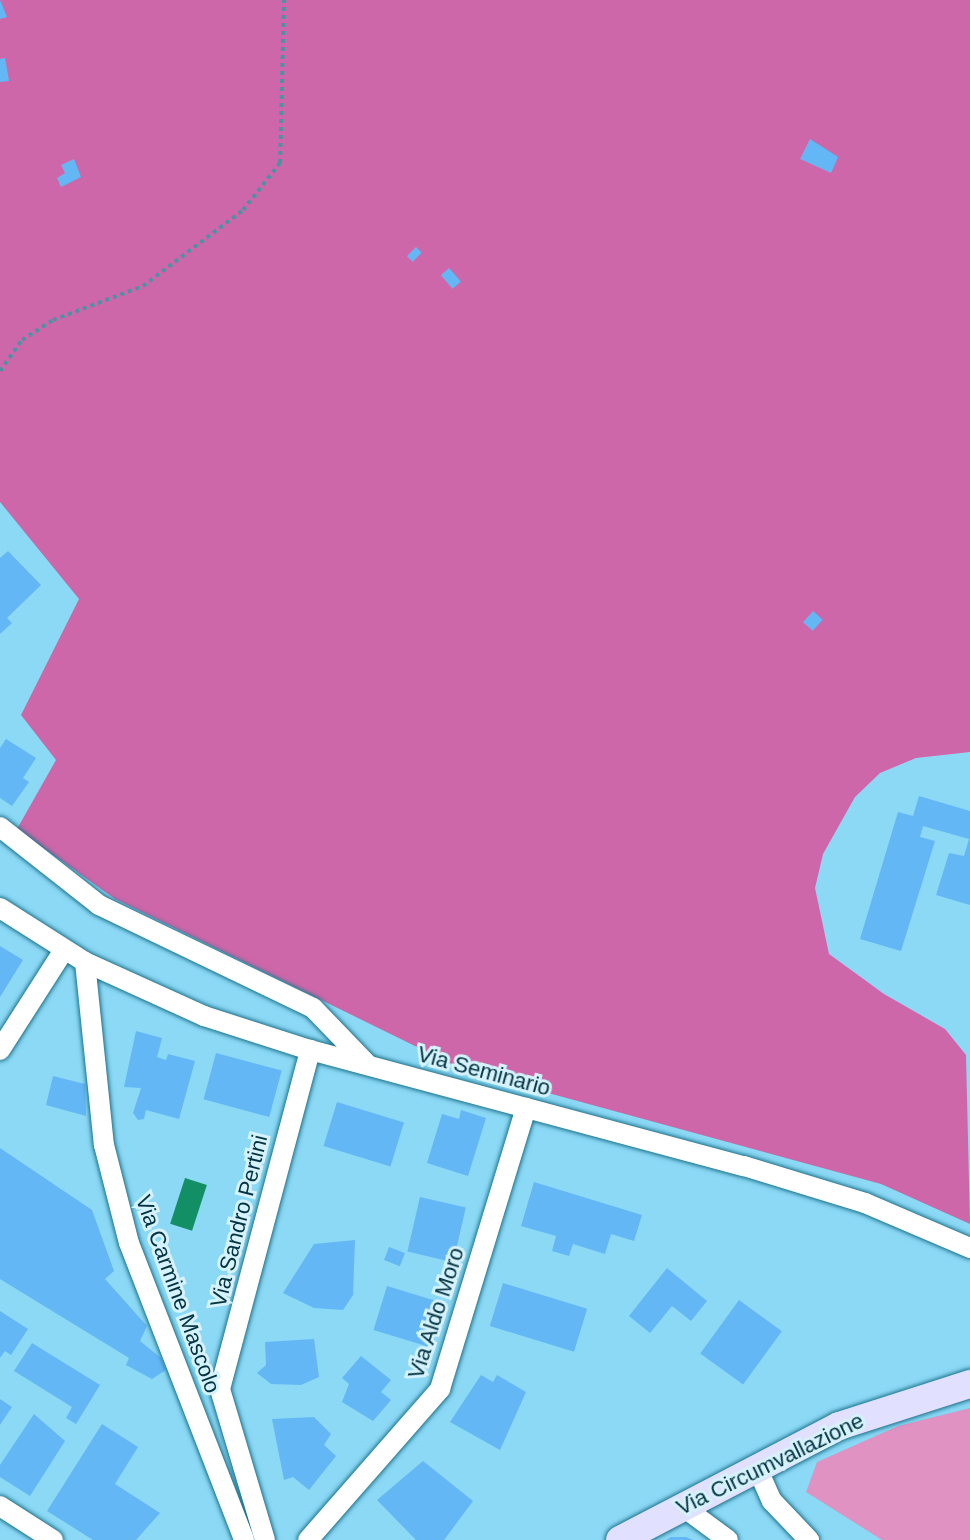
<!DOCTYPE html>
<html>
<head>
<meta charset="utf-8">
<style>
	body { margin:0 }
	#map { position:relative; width:970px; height:1540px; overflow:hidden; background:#8bd9f5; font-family:Helvetica,sans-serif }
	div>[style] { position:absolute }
	.green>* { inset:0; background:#e093c2 }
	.forest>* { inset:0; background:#cd67a9 }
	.water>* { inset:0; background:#128f64; transform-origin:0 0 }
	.building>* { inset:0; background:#64b7f5; transform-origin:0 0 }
	.path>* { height:4px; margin-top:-2px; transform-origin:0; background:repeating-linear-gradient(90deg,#4f90a5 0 4px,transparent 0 8px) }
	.roads { filter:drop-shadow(0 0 2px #1d728c) drop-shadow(0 0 2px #1d728c) }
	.street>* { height:20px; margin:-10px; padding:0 10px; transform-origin:10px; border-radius:10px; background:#fff }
	.secondary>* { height:28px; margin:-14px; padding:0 14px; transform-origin:14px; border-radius:14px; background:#e1e0fe }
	span { translate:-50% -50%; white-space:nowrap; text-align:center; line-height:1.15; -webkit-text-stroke:6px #d6f2fd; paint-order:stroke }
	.street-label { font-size:22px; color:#023340 }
</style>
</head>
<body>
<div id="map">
	<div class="green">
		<i style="clip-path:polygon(970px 1408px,970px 1540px,882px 1540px,806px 1492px,817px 1462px,898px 1426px)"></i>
	</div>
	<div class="forest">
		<i style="clip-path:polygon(0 0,970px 0,970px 752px,916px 758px,880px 773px,855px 797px,823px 854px,815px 888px,829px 954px,884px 994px,945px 1029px,966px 1055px,970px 1224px,881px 1184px,464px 1070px,115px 899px,17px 829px,56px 760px,21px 715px,79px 599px,0 502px)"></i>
	</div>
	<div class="water">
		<i style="left:185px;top:1178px;width:23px;height:48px;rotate:18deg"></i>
	</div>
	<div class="building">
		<i style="clip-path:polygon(0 0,7px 17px,0 19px)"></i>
		<i style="clip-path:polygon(5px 58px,9px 81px,0 82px,0 59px)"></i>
		<i style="clip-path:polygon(810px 139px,838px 157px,831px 173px,800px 159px)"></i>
		<i style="clip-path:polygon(74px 159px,81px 177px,61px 187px,57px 178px,65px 173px,61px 165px)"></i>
		<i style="left:416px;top:247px;width:8px;height:13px;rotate:45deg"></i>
		<i style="left:449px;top:268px;width:18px;height:11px;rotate:49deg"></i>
		<i style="clip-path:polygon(8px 551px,41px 585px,7px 618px,12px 623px,0 634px,0 558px)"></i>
		<i style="left:813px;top:611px;width:13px;height:15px;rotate:42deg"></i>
		<i style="clip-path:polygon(6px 739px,36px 758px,23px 778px,29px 782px,12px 806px,0 798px,0 748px)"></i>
		<i style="clip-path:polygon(919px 796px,970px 811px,970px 905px,936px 895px,949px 853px,964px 856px,969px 839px,923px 826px,920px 837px,935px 841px,901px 951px,860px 939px,898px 812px,913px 816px)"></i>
		<i style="clip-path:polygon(0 946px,23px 960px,0 997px)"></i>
		<i style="clip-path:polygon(136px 1031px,162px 1038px,157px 1057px,166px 1060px,168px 1054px,195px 1061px,179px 1119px,146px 1110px,144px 1119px,138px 1120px,133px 1113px,141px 1088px,124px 1087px)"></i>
		<i style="left:216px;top:1053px;width:68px;height:48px;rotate:15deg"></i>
		<i style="clip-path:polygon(53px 1076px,85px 1084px,86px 1116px,46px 1105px)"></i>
		<i style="left:337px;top:1102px;width:70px;height:46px;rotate:17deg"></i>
		<i style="clip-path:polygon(461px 1110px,486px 1118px,468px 1176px,427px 1163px,442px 1114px,459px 1119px)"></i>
		<i style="clip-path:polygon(0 1148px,92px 1210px,114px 1271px,105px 1279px,147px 1326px,140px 1341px,161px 1358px,166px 1370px,152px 1379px,126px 1365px,129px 1358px,0 1279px)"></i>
		<i style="clip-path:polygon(534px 1182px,642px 1215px,634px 1241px,611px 1234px,605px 1254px,573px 1244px,569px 1256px,552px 1251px,556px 1236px,521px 1226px)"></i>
		<i style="left:420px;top:1197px;width:47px;height:56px;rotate:13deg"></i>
		<i style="clip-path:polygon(355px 1240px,353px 1295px,343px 1310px,314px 1308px,283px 1293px,314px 1244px)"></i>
		<i style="left:389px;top:1247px;width:17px;height:14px;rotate:21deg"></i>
		<i style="clip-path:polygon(667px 1268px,707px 1301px,691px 1321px,672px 1306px,650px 1333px,629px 1316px)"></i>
		<i style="left:503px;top:1283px;width:88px;height:45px;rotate:17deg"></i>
		<i style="left:387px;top:1286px;width:61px;height:46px;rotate:17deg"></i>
		<i style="left:739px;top:1300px;width:53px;height:66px;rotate:36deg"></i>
		<i style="clip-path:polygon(0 1311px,28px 1329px,11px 1355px,5px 1351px,0 1358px)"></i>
		<i style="clip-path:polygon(314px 1339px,319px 1377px,301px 1385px,271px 1384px,257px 1373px,266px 1365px,265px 1342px)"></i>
		<i style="clip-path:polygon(32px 1343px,100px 1385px,76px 1424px,66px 1418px,72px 1407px,14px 1371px)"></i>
		<i style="clip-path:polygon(361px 1356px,391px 1380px,381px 1392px,391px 1400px,373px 1421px,342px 1402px,349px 1384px,342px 1378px)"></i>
		<i style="clip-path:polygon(481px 1375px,493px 1382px,497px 1375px,526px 1392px,500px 1450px,450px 1422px)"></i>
		<i style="clip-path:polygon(0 1399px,12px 1407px,0 1425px)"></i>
		<i style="clip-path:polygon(34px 1414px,65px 1441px,30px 1496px,0 1477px,0 1465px)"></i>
		<i style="clip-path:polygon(314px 1417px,331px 1434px,324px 1445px,336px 1456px,309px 1490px,293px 1477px,284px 1480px,272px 1419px)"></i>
		<i style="clip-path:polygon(102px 1424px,138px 1447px,115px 1484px,160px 1513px,136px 1540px,93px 1540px,47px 1511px)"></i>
		<i style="clip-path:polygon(423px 1461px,473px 1501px,444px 1540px,416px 1540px,377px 1500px)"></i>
		<i style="clip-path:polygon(671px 1537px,686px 1537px,693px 1540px,666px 1540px)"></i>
	</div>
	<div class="path">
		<i style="left:0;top:371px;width:38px;rotate:-55deg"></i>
		<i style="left:22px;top:340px;width:37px;rotate:-33deg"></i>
		<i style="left:53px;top:320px;width:96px;rotate:-20.7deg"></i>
		<i style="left:143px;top:286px;width:126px;rotate:-37.2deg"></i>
		<i style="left:243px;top:210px;width:60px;rotate:-51.8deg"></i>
		<i style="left:280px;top:163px;width:163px;rotate:-88.6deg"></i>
	</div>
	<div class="roads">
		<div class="street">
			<i style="left:0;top:827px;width:126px;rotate:38.2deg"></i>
			<i style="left:99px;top:905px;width:237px;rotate:25.7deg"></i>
			<i style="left:313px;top:1008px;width:78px;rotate:46deg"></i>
			<i style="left:0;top:908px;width:101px;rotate:32.4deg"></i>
			<i style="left:85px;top:962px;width:131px;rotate:24.4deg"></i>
			<i style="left:204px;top:1016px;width:111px;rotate:17.8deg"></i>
			<i style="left:310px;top:1050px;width:449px;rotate:15deg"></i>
			<i style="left:744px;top:1166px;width:127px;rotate:17deg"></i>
			<i style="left:865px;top:1203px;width:114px;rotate:23.2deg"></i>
			<i style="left:85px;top:962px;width:184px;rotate:84.1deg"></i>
			<i style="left:104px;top:1145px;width:101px;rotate:75.7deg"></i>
			<i style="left:129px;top:1243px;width:318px;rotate:68.8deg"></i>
			<i style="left:0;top:1050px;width:119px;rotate:-57.4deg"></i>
			<i style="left:758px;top:1470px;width:34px;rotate:66deg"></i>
			<i style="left:772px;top:1501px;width:54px;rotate:46.5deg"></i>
			<i style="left:0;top:1506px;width:63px;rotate:32.7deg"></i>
			<i style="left:682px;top:1506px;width:57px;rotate:36.5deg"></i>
			<i style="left:265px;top:1540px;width:158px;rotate:-106.6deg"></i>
			<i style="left:220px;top:1389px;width:351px;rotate:-75.1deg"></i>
			<i style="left:308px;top:1540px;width:201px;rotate:-48.8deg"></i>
			<i style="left:440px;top:1389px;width:294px;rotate:-73deg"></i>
		</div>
		<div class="secondary">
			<i style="left:620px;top:1540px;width:247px;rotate:-27.5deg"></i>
			<i style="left:839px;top:1426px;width:138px;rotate:-17.8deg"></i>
		</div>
	</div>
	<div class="street-label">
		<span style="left:484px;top:1071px;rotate:15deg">Via Seminario</span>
		<span style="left:239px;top:1221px;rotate:-76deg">Via Sandro Pertini</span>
		<span style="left:178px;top:1294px;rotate:70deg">Via Carmine Mascolo</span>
		<span style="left:436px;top:1313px;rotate:-72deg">Via Aldo Moro</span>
		<span style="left:770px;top:1464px;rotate:-26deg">Via Circumvallazione</span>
	</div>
</div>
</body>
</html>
